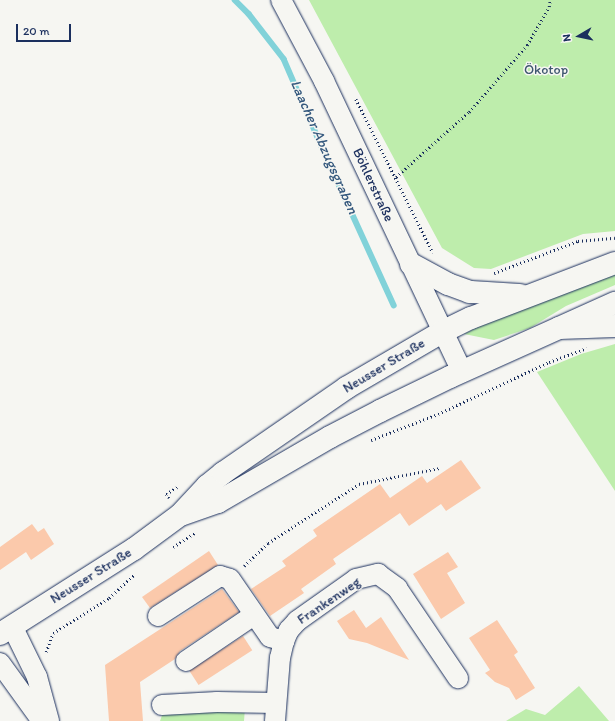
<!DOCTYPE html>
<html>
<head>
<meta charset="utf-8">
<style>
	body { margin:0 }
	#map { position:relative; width:615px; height:721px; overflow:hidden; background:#f6f6f2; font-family:Itim,sans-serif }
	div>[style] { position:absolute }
	.green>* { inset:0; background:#beedac }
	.stream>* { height:5.5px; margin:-2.75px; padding:0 2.75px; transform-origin:2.75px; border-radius:2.75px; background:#81d2d9 }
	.building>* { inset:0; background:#fbc9ab; transform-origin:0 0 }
	.path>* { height:2.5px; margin-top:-1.25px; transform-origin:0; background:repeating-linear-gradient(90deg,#1b2f5e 0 1px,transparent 0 4px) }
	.roads { filter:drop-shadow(0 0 1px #1b2f5e) drop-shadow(0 0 1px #1b2f5e) }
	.minor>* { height:20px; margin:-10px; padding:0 10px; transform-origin:10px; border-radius:10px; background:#f6f6f2 }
	.major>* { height:22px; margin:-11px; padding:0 11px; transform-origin:11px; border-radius:11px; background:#f6f6f2 }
	.highway>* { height:22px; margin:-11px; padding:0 11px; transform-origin:11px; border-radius:11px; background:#f6f6f2 }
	span { translate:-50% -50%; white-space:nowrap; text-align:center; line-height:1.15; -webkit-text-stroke:3px #f6f6f2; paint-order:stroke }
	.park-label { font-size:14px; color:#3c556e }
	.street-label { font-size:14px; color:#1b2f5e }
	.water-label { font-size:15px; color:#34587d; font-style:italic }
	.north { position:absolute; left:559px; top:16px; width:40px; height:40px; -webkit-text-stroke:3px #f6f6f2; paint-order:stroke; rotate:261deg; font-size:11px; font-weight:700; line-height:16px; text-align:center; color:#1b2f5e }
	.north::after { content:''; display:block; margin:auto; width:14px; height:18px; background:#1b2f5e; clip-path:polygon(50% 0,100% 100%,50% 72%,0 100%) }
	.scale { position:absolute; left:16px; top:24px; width:55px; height:18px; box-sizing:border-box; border:2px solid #1b2f5e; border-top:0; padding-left:5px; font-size:12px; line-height:14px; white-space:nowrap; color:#1b2f5e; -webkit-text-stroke:3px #f6f6f2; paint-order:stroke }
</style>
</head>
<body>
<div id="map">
	<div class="green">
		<i style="clip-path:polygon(309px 0,615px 0,615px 231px,583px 234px,491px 269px,474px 268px,442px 248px)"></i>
		<i style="clip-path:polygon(615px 270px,615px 285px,566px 306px,530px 328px,494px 340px,464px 334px,519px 306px)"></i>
		<i style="clip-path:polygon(615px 344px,615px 491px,537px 372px,581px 354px)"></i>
		<i style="clip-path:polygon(579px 686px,609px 721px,506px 721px,526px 709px,545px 715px)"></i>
		<i style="clip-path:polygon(245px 708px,244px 721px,160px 721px,164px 710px)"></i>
	</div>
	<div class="stream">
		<i style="left:235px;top:0;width:20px;rotate:45deg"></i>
		<i style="left:249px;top:14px;width:57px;rotate:52.1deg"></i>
		<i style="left:284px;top:59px;width:106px;rotate:66.6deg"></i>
		<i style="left:326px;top:156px;width:164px;rotate:65.5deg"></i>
	</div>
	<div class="building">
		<i style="clip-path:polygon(461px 460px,481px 488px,446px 511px,441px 504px,409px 526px,400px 513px,333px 559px,336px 564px,301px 589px,304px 593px,270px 616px,251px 589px,286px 566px,282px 561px,317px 536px,313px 530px,380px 484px,390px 498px,422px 476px,427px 483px)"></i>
		<i style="clip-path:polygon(32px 524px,38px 532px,44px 528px,54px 544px,31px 560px,26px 552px,0 570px,0 547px)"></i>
		<i style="clip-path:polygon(209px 551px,218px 565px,150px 608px,142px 597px)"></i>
		<i style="clip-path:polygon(448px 552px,458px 567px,447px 573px,465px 603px,441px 619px,413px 574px)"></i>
		<i style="clip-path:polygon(222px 589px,239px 612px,180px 651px,175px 659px,140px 682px,143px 721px,109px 721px,105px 665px)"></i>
		<i style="clip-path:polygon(354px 610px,366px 628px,381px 617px,409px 660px,367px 643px,349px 639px,337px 621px)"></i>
		<i style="clip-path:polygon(497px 620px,518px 652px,514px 655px,535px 688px,516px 700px,509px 688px,495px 682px,485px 673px,490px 670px,469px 638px)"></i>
		<i style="left:243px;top:636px;width:17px;height:64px;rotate:57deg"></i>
	</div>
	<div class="path">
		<i style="left:356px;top:99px;width:172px;rotate:63.4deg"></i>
		<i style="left:396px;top:177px;width:98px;rotate:-41.7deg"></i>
		<i style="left:469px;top:112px;width:89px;rotate:-49.1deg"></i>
		<i style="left:527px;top:45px;width:44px;rotate:-59.9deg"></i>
		<i style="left:549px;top:7px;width:7px;rotate:-82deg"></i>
		<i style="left:494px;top:273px;width:90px;rotate:-20.9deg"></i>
		<i style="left:578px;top:241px;width:37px;rotate:-5deg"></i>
		<i style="left:371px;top:440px;width:72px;rotate:-21.2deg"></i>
		<i style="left:438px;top:414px;width:123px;rotate:-25.1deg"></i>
		<i style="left:549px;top:362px;width:40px;rotate:-20.2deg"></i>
		<i style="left:169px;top:498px;width:5px;rotate:-127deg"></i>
		<i style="left:166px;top:494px;width:13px;rotate:-32deg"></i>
		<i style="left:173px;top:547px;width:27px;rotate:-33deg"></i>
		<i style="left:244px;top:566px;width:33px;rotate:-44deg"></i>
		<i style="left:268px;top:543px;width:108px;rotate:-33deg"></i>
		<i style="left:359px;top:484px;width:83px;rotate:-11.2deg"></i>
		<i style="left:46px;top:652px;width:20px;rotate:-70deg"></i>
		<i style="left:53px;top:633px;width:66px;rotate:-32deg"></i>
		<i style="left:109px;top:598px;width:35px;rotate:-43deg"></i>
	</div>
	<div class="roads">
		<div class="minor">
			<i style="left:281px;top:0;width:92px;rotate:62deg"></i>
			<i style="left:324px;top:81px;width:322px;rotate:64.6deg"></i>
			<i style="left:158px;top:616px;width:74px;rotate:-32.8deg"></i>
			<i style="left:220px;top:576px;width:10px;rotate:17deg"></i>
			<i style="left:230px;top:579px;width:70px;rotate:55.4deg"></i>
			<i style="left:270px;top:637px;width:15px;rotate:16deg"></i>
			<i style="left:12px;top:626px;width:57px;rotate:63.9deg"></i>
			<i style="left:37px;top:677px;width:46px;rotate:74.7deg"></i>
			<i style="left:186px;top:661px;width:82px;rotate:-34.1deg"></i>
			<i style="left:0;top:663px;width:72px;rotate:54.1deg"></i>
			<i style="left:162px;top:705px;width:55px;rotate:-3.1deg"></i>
			<i style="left:217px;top:702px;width:59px;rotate:1deg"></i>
			<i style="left:275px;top:721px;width:63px;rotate:-85.5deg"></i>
			<i style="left:280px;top:658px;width:17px;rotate:-77deg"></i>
			<i style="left:284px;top:641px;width:12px;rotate:-66deg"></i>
			<i style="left:289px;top:630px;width:12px;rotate:-48deg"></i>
			<i style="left:297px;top:621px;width:72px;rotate:-35.4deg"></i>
			<i style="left:356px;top:579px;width:23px;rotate:-13deg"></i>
			<i style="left:378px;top:574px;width:24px;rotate:36deg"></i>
			<i style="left:397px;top:588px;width:109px;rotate:55.9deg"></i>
		</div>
		<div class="major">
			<i style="left:411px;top:264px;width:42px;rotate:28.4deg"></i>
			<i style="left:448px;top:284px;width:23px;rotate:20deg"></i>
			<i style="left:470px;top:292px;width:50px;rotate:3.4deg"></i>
			<i style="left:183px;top:514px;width:37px;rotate:-19deg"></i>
			<i style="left:218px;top:502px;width:129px;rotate:-30.1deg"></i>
			<i style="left:330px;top:437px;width:56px;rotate:-27.5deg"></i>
			<i style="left:380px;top:411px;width:78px;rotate:-25.9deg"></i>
			<i style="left:450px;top:377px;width:181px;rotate:-24.2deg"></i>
			<i style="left:0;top:634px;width:159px;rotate:-32.4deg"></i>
			<i style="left:134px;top:549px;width:57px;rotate:-36.5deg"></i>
			<i style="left:180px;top:515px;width:40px;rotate:-47deg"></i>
			<i style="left:207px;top:486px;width:21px;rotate:-39deg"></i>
			<i style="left:223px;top:473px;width:150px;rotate:-34.6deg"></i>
			<i style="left:346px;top:388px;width:111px;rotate:-30.3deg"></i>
			<i style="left:442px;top:332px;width:32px;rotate:-26deg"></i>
			<i style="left:471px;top:318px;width:154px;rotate:-20.9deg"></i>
		</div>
		<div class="highway">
			<i style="left:559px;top:328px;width:56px;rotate:-2deg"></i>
		</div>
	</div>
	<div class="park-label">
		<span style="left:546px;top:70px">Ökotop</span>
	</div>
	<div class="street-label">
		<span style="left:373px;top:185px;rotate:65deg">Böhlerstraße</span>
		<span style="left:384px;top:366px;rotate:-31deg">Neusser Straße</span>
		<span style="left:91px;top:576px;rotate:-32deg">Neusser Straße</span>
		<span style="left:329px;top:601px;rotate:-34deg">Frankenweg</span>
	</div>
	<div class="water-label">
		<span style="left:324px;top:147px;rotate:66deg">Laacher Abzugsgraben</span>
	</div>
	<div class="north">N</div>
	<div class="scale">20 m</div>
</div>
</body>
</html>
